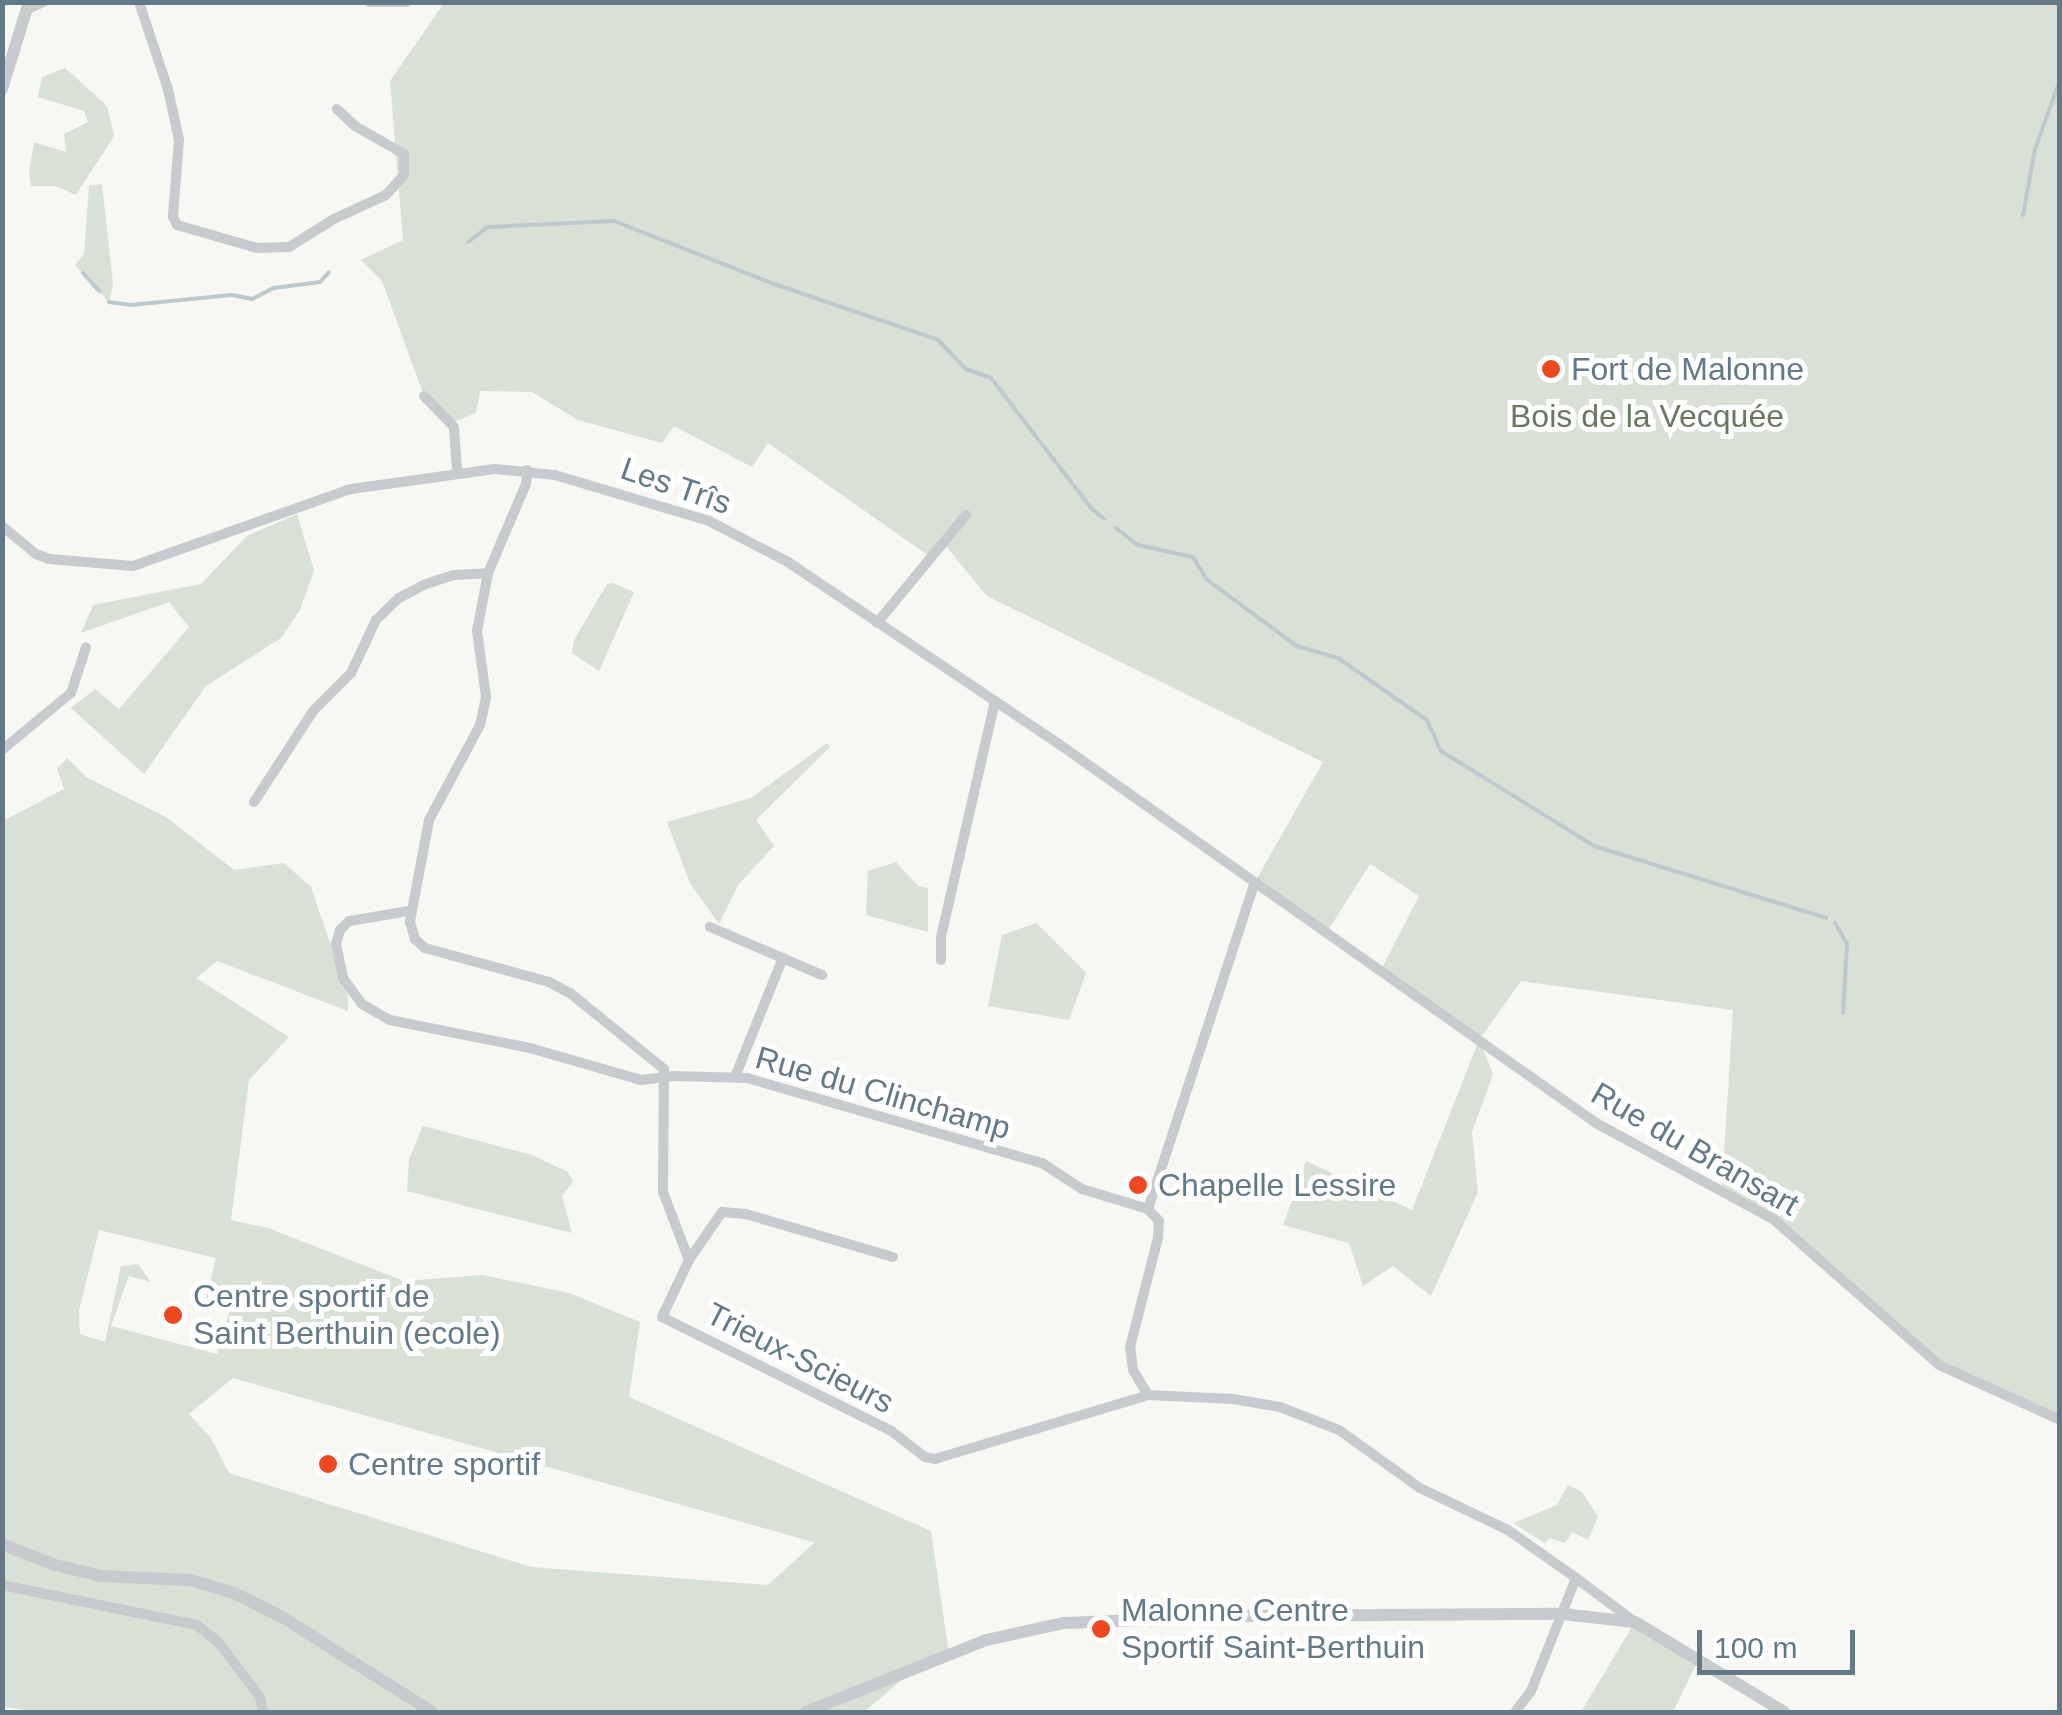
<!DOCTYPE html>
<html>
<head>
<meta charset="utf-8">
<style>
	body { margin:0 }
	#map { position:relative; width:2062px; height:1715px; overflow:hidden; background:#f7f7f4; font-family:Arial,sans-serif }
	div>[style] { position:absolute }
	.green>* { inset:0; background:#d9e0d5 }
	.stream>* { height:4px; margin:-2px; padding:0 2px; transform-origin:2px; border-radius:2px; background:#bdc9cd }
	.minor>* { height:10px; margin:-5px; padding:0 5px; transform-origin:5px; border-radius:5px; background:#c7cbce }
	.tertiary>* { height:12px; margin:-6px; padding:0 6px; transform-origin:6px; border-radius:6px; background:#c7cbce }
	.dots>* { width:28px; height:28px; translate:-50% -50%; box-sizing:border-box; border:5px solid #fff; border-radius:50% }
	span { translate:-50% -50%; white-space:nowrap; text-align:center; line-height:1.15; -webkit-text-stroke:10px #fff; paint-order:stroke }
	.poi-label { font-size:32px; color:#647987 }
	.left { translate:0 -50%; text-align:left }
	.park-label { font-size:32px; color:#667960 }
	.street-label { font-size:32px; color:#647987 }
	.frame { position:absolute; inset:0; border:5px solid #647987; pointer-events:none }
	.scale { position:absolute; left:1697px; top:1630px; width:158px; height:45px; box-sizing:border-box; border:5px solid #647987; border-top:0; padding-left:12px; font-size:30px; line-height:35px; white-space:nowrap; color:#647987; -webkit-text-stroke:8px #fff; paint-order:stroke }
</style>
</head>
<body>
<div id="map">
	<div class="green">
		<i style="clip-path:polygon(444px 3px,2059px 3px,2059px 1420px,1939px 1365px,1773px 1219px,1722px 1185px,1733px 1010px,1521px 981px,1479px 1040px,1493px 1074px,1472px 1132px,1478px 1192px,1431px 1296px,1393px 1266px,1363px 1286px,1349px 1243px,1283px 1225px,1306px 1161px,1412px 1210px,1479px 1040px,1381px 970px,1419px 896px,1370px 864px,1327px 932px,1255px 882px,1323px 762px,987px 596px,945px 545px,929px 556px,768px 443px,752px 467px,674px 426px,662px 443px,578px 420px,532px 392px,480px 391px,476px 413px,451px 423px,424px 396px,382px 281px,361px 260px,403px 240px,390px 81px)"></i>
		<i style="clip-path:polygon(65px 68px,107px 106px,114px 136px,76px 195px,56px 186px,31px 186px,29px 173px,34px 142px,66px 152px,64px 134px,88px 122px,84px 111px,38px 97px,42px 77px)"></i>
		<i style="clip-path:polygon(102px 184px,113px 284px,109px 302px,75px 265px,84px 254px,89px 186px)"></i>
		<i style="clip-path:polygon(297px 514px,314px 570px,300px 610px,281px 638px,206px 686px,144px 774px,71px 708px,95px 689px,119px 709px,189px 627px,169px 602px,81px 633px,93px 605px,201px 584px,247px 536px)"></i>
		<i style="clip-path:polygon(613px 583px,634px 592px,599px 671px,572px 653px,574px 640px,607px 584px)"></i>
		<i style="clip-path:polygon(827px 743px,830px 747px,756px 820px,774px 846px,738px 885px,719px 924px,690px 883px,667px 822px,751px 798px)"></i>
		<i style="clip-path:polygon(evenodd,67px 758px,86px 777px,166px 817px,234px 870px,284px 863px,311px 887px,348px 996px,348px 1011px,217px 961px,196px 978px,289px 1037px,249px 1080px,231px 1220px,268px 1228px,404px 1281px,483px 1275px,569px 1293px,640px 1322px,629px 1397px,931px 1531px,949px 1654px,908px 1675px,864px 1712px,40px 1712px,3px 1707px,3px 821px,64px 789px,57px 769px,67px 758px,99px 1230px,216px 1258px,206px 1298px,231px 1306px,217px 1354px,111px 1326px,129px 1276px,151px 1282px,138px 1264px,121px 1266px,105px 1342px,80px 1334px,79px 1310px,99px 1230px,67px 758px,233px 1378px,813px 1542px,814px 1543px,768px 1585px,531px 1567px,229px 1473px,211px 1438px,189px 1414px,233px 1378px)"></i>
		<i style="clip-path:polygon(896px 862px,918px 886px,928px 888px,928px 932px,866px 915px,868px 871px)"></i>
		<i style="clip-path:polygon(1036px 923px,1086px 973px,1069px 1020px,988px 1006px,1002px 935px)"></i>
		<i style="clip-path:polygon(423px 1126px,532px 1155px,568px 1172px,573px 1182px,562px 1196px,572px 1233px,407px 1191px,409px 1159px)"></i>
		<i style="clip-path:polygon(1568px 1485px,1582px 1492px,1598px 1517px,1588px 1540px,1572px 1532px,1565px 1543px,1549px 1538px,1545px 1543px,1513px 1523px,1557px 1505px)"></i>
		<i style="clip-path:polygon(1635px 1622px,1698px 1660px,1673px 1712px,1581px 1712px)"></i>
	</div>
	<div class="stream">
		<i style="left:2023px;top:215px;width:67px;rotate:-79.7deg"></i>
		<i style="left:2035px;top:149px;width:73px;rotate:-70.1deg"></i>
		<i style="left:468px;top:242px;width:25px;rotate:-37deg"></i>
		<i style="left:488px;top:227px;width:126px;rotate:-2.7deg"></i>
		<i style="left:614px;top:221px;width:169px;rotate:21.5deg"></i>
		<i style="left:771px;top:283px;width:176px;rotate:18.8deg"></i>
		<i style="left:938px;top:340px;width:40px;rotate:46deg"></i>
		<i style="left:966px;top:369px;width:27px;rotate:20deg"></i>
		<i style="left:991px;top:378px;width:164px;rotate:52.4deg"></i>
		<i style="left:1091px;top:508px;width:17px;rotate:40deg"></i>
		<i style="left:83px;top:273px;width:24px;rotate:48deg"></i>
		<i style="left:109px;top:302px;width:22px;rotate:8deg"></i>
		<i style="left:131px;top:305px;width:101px;rotate:-5.7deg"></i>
		<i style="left:232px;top:295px;width:20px;rotate:11deg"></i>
		<i style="left:252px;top:299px;width:25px;rotate:-27deg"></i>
		<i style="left:274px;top:288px;width:46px;rotate:-7.4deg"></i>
		<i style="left:320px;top:282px;width:13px;rotate:-48deg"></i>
		<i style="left:1116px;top:528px;width:28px;rotate:38deg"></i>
		<i style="left:1138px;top:545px;width:56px;rotate:12.3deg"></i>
		<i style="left:1193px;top:557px;width:26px;rotate:59deg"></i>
		<i style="left:1206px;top:579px;width:113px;rotate:36.4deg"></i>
		<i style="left:1297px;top:646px;width:43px;rotate:16.3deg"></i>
		<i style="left:1338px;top:658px;width:108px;rotate:34.9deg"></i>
		<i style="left:1427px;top:720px;width:34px;rotate:66deg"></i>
		<i style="left:1441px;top:751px;width:180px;rotate:31.8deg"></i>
		<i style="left:1594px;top:846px;width:243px;rotate:17.2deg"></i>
		<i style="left:1835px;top:923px;width:24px;rotate:60deg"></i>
		<i style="left:1847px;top:944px;width:69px;rotate:93.3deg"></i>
	</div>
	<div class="minor">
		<i style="left:139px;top:2px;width:92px;rotate:71.6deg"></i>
		<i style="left:168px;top:89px;width:52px;rotate:77.8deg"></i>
		<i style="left:179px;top:140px;width:77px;rotate:94.5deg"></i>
		<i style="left:173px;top:217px;width:9px;rotate:63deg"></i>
		<i style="left:177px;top:225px;width:83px;rotate:16deg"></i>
		<i style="left:257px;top:248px;width:32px;rotate:-2deg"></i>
		<i style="left:289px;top:247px;width:53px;rotate:-31.9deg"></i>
		<i style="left:334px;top:219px;width:57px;rotate:-24.8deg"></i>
		<i style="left:386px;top:195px;width:27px;rotate:-48deg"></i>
		<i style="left:404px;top:175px;width:21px;rotate:-90deg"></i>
		<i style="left:404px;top:154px;width:56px;rotate:-150.3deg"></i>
		<i style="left:355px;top:126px;width:25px;rotate:-137deg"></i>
		<i style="left:369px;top:2px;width:38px"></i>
		<i style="left:26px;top:10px;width:19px;rotate:-25deg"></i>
		<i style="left:424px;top:396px;width:43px;rotate:45.9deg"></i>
		<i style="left:454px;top:427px;width:44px;rotate:86.1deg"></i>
		<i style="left:527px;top:470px;width:14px;rotate:94deg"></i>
		<i style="left:526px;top:484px;width:97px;rotate:113.1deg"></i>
		<i style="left:488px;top:573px;width:59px;rotate:100.7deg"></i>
		<i style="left:477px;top:631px;width:67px;rotate:82.2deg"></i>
		<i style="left:486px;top:697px;width:29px;rotate:102deg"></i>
		<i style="left:480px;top:725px;width:108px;rotate:118.2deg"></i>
		<i style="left:429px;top:820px;width:104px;rotate:100.6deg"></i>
		<i style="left:410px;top:922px;width:18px;rotate:74deg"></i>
		<i style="left:415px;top:939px;width:13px;rotate:42deg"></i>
		<i style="left:425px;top:948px;width:129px;rotate:15.3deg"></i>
		<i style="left:549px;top:982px;width:24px;rotate:28deg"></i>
		<i style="left:570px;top:993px;width:121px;rotate:39deg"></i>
		<i style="left:664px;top:1069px;width:123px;rotate:90.5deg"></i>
		<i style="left:663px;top:1192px;width:73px;rotate:69.1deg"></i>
		<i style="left:689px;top:1260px;width:63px;rotate:115.3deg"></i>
		<i style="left:662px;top:1317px;width:254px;rotate:26.4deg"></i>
		<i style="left:890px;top:1430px;width:44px;rotate:37.6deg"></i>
		<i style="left:925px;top:1457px;width:10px;rotate:11deg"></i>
		<i style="left:935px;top:1459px;width:222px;rotate:-16.7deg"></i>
		<i style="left:1148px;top:1395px;width:85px;rotate:2.7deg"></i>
		<i style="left:1233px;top:1399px;width:48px;rotate:9.7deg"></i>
		<i style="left:1280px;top:1407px;width:63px;rotate:21.3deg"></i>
		<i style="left:1339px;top:1430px;width:100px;rotate:35.6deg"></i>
		<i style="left:1420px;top:1488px;width:98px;rotate:25.5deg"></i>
		<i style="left:1508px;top:1530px;width:83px;rotate:35.2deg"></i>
		<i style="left:1576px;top:1578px;width:122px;rotate:111.7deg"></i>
		<i style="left:1531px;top:1691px;width:26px;rotate:127deg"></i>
		<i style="left:2px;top:526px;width:44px;rotate:39.5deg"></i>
		<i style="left:36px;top:554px;width:14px;rotate:21deg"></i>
		<i style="left:49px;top:559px;width:84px;rotate:4.8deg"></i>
		<i style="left:133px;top:566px;width:231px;rotate:-19.5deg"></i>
		<i style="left:351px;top:489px;width:145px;rotate:-7.9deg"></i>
		<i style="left:495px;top:469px;width:60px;rotate:5.7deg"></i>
		<i style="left:555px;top:475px;width:161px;rotate:16.6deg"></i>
		<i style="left:709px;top:521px;width:89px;rotate:27.4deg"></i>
		<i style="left:788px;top:562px;width:335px;rotate:33.9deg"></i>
		<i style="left:1066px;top:749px;width:649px;rotate:35.21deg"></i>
		<i style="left:1596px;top:1123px;width:201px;rotate:28.5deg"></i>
		<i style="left:1773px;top:1219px;width:221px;rotate:41.3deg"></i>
		<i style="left:1939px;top:1365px;width:133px;rotate:24.4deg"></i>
		<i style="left:877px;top:623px;width:140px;rotate:-50.5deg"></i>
		<i style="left:2px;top:750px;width:89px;rotate:-39.6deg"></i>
		<i style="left:71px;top:693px;width:48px;rotate:-71.9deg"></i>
		<i style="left:254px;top:802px;width:108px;rotate:-57deg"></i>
		<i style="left:313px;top:711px;width:54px;rotate:-45deg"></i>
		<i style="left:351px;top:673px;width:59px;rotate:-64.7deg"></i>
		<i style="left:376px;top:620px;width:32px;rotate:-44deg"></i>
		<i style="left:399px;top:598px;width:27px;rotate:-28deg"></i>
		<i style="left:423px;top:585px;width:32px;rotate:-18deg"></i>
		<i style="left:453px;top:575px;width:35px;rotate:-3deg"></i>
		<i style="left:409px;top:911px;width:61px;rotate:170.5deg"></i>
		<i style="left:349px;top:921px;width:13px;rotate:135deg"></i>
		<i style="left:340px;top:930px;width:15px;rotate:106deg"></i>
		<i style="left:336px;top:944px;width:35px;rotate:78deg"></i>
		<i style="left:343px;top:978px;width:32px;rotate:54deg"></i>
		<i style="left:362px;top:1004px;width:32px;rotate:30deg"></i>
		<i style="left:390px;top:1020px;width:143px;rotate:11.3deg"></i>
		<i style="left:530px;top:1048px;width:116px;rotate:16.1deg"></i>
		<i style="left:641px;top:1080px;width:32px;rotate:-7deg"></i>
		<i style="left:673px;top:1076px;width:74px;rotate:1.5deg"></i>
		<i style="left:747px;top:1078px;width:307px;rotate:16.1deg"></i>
		<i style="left:1042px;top:1163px;width:48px;rotate:33deg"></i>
		<i style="left:1082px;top:1189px;width:69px;rotate:16.9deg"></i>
		<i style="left:710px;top:927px;width:122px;rotate:23.2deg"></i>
		<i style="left:941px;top:960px;width:23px;rotate:-90deg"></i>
		<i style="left:941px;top:937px;width:242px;rotate:-77.1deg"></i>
		<i style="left:735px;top:1077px;width:126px;rotate:-68.1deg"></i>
		<i style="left:689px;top:1260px;width:58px;rotate:-55.5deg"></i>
		<i style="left:722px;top:1212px;width:24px;rotate:5deg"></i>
		<i style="left:746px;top:1214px;width:153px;rotate:16.3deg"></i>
		<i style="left:1148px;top:1395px;width:29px;rotate:-121deg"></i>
		<i style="left:1133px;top:1370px;width:23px;rotate:-97deg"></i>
		<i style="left:1130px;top:1347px;width:113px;rotate:-75.6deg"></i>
		<i style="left:1158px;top:1238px;width:17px;rotate:-87deg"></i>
		<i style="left:1159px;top:1221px;width:16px;rotate:-133deg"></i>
		<i style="left:1148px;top:1209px;width:344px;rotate:-71.9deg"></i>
		<i style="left:1576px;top:1578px;width:74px;rotate:36.7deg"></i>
		<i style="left:2px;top:1585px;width:199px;rotate:11.6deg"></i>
		<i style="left:197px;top:1625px;width:27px;rotate:39deg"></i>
		<i style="left:218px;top:1642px;width:69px;rotate:52.6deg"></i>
		<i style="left:260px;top:1697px;width:15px;rotate:79deg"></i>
	</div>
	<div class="tertiary">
		<i style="left:2px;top:89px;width:91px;rotate:-72.8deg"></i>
		<i style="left:2px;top:1544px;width:57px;rotate:21.6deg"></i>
		<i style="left:55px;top:1565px;width:47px;rotate:13.4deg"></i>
		<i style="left:101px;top:1576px;width:89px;rotate:2.6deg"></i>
		<i style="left:190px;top:1580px;width:46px;rotate:16.5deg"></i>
		<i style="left:234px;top:1593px;width:54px;rotate:26.6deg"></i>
		<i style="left:282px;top:1617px;width:178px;rotate:32.3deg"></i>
		<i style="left:806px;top:1712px;width:194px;rotate:-21.8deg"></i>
		<i style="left:986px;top:1640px;width:80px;rotate:-12.3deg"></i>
		<i style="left:1064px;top:1623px;width:177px;rotate:-2.3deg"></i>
		<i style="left:1241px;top:1616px;width:321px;rotate:-0.4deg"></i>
		<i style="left:1562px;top:1614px;width:73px;rotate:6.3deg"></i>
		<i style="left:1635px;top:1622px;width:174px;rotate:31.1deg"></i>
	</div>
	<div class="dots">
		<i style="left:1551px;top:369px;background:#ed481e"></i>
		<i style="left:1138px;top:1185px;background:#ed481e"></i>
		<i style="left:173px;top:1315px;background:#ed481e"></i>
		<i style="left:328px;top:1464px;background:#ed481e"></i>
		<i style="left:1101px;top:1629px;background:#ed481e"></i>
	</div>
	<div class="poi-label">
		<span class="left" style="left:1571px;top:369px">Fort de Malonne</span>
		<span class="left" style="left:1158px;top:1185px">Chapelle Lessire</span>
		<span class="left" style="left:193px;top:1315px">Centre sportif de<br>Saint Berthuin (ecole)</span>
		<span class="left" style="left:348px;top:1464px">Centre sportif</span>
		<span class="left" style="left:1121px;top:1629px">Malonne Centre<br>Sportif Saint-Berthuin</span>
	</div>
	<div class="park-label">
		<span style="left:1647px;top:416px">Bois de la Vecquée</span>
	</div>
	<div class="street-label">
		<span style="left:676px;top:486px;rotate:19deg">Les Trîs</span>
		<span style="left:883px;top:1093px;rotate:16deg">Rue du Clinchamp</span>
		<span style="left:1695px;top:1149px;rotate:30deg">Rue du Bransart</span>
		<span style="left:800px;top:1358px;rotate:27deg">Trieux-Scieurs</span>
	</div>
	<div class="frame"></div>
	<div class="scale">100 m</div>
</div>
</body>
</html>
